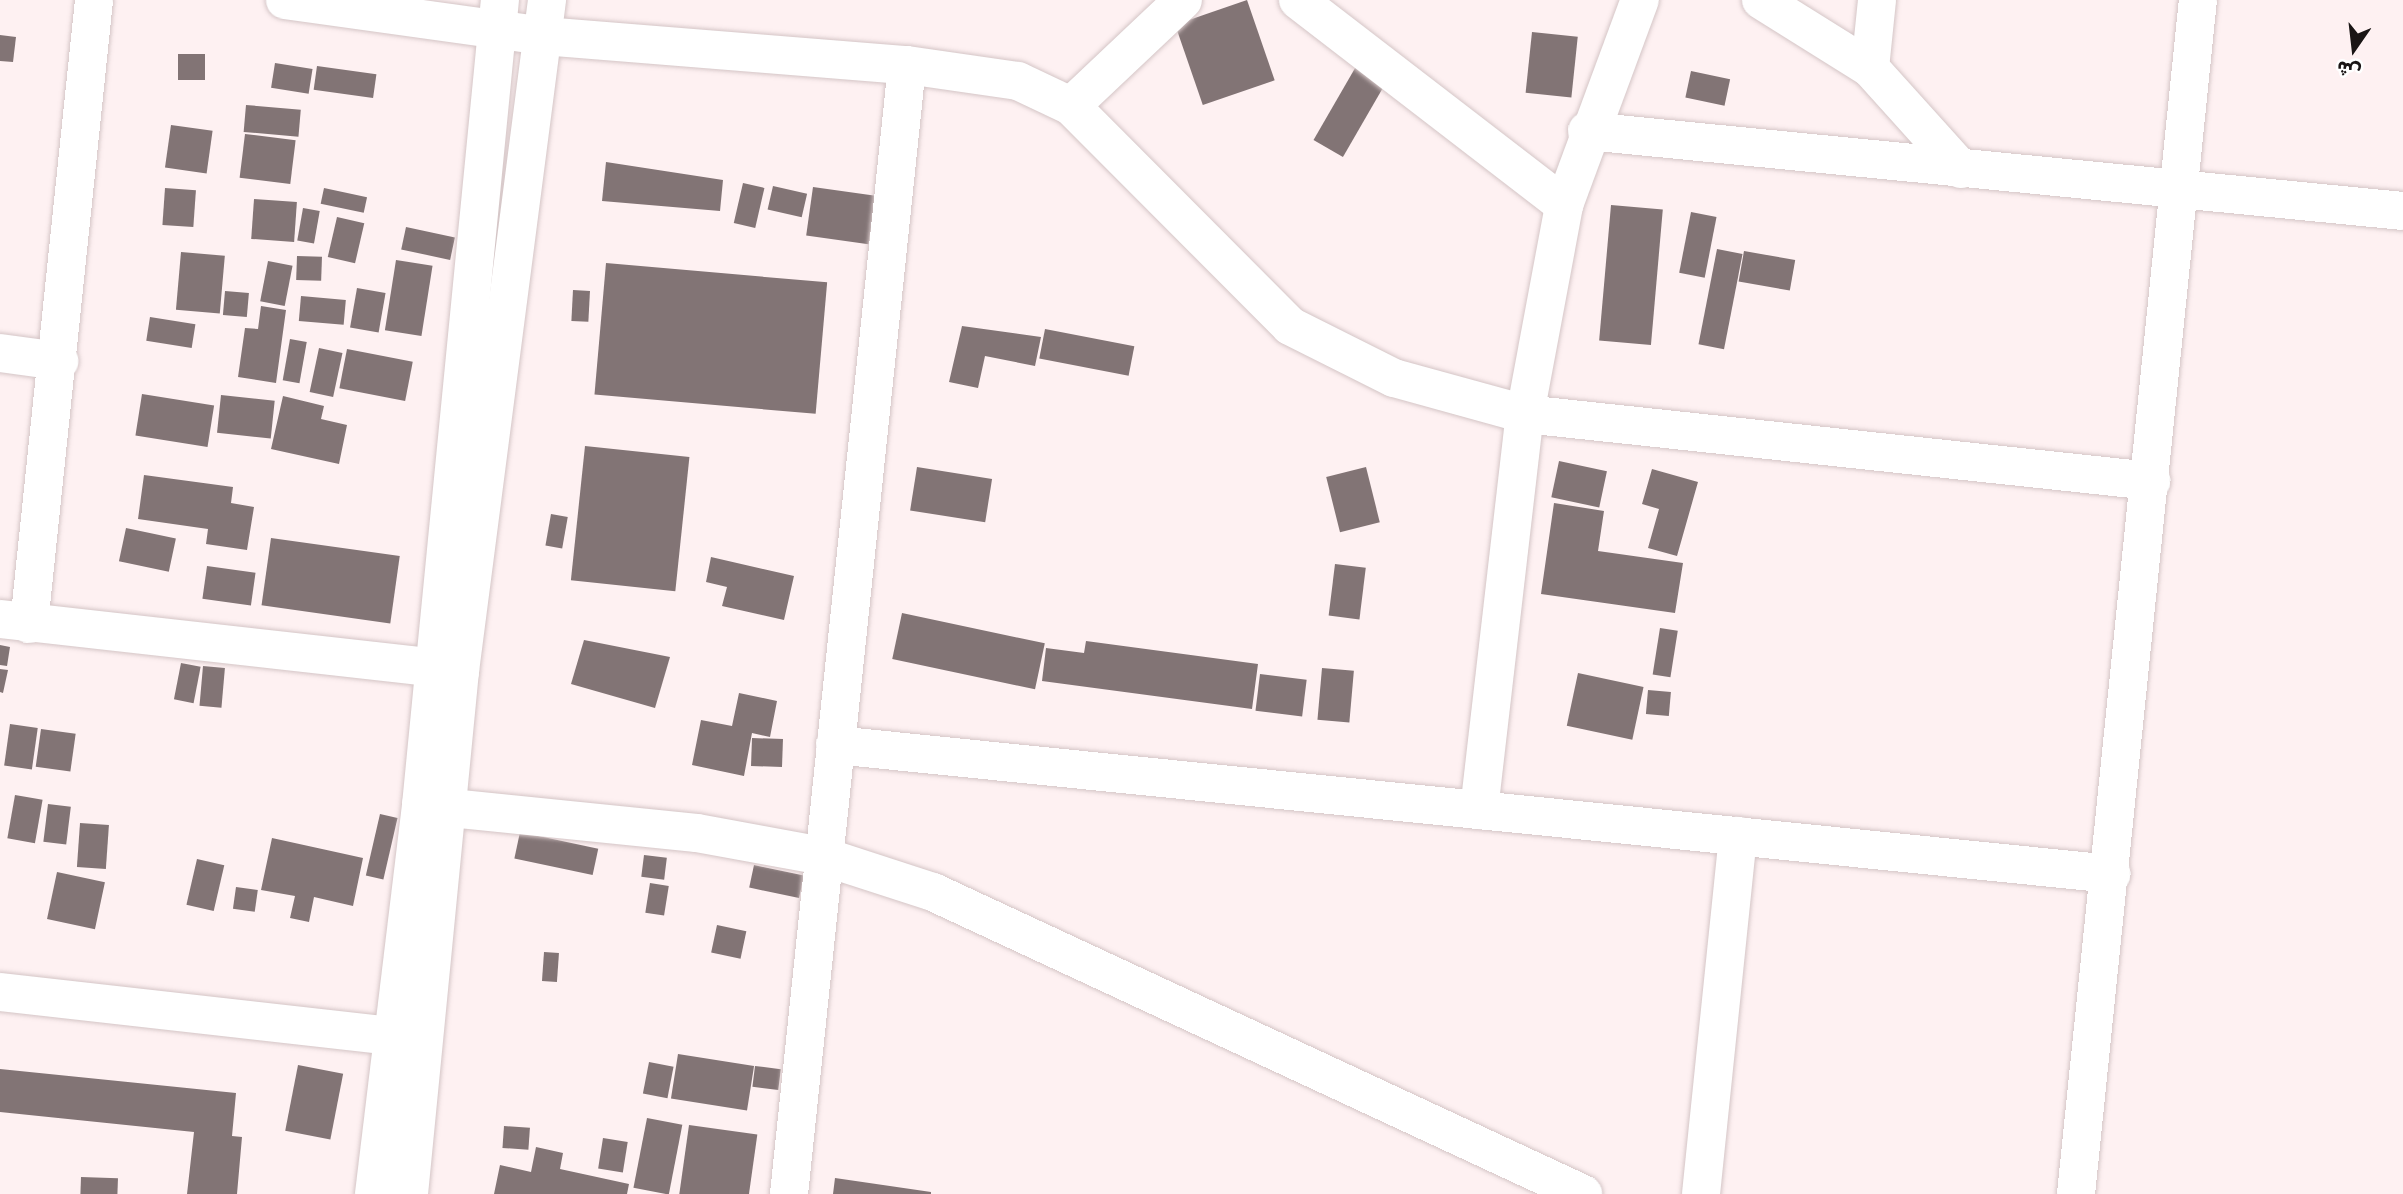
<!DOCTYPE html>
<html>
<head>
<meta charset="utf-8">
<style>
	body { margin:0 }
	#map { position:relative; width:2403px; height:1194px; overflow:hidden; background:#fef1f2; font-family:Rubik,Cairo,sans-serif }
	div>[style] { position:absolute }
	.building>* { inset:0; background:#827475; transform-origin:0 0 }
	.roads { filter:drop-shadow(0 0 2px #d4c5c6) drop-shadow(0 0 2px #d4c5c6) }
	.minor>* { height:38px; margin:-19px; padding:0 19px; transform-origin:19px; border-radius:19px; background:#fff }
	.tertiary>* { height:38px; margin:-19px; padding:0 19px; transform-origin:19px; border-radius:19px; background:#fff }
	span { translate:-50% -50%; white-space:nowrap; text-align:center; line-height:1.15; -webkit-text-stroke:6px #fff; paint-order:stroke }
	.north { position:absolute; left:2319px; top:14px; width:70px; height:70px; -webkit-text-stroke:5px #fff; paint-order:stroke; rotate:194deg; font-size:19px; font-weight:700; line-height:28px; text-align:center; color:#1a1515 }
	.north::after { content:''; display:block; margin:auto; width:24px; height:32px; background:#1a1515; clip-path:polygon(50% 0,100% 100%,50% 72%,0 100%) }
</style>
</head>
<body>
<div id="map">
	<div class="building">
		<i style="left:1247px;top:0;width:85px;height:76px;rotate:71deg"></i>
		<i style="left:1532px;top:32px;width:46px;height:61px;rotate:6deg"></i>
		<i style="clip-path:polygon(0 35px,16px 37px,13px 62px,0 61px)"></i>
		<i style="left:178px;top:54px;width:27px;height:26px"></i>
		<i style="left:275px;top:63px;width:38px;height:25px;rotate:9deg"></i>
		<i style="left:1358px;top:63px;width:34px;height:89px;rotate:30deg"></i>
		<i style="left:317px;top:66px;width:60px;height:24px;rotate:8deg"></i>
		<i style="left:1691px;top:71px;width:40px;height:27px;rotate:12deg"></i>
		<i style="left:246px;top:105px;width:55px;height:27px;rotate:5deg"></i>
		<i style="left:171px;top:125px;width:42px;height:43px;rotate:8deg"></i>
		<i style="left:245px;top:134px;width:51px;height:44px;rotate:7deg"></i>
		<i style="clip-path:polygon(606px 162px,723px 180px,720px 211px,602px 201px)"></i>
		<i style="left:743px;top:183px;width:22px;height:41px;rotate:13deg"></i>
		<i style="left:773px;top:186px;width:35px;height:24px;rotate:13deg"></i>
		<i style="left:813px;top:187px;width:63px;height:49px;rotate:8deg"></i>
		<i style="left:165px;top:188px;width:31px;height:37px;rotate:4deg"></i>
		<i style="left:324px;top:188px;width:44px;height:16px;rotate:12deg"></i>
		<i style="left:254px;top:199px;width:43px;height:40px;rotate:4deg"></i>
		<i style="left:1611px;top:205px;width:52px;height:136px;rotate:5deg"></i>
		<i style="left:303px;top:208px;width:17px;height:33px;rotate:10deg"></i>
		<i style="left:1691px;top:212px;width:26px;height:62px;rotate:11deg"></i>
		<i style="left:337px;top:217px;width:28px;height:41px;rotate:13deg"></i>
		<i style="left:406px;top:227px;width:50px;height:23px;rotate:12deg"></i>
		<i style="left:1717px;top:249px;width:26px;height:97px;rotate:11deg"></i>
		<i style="left:1744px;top:251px;width:52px;height:31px;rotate:10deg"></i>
		<i style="left:181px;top:252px;width:44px;height:58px;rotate:5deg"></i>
		<i style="left:297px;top:256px;width:25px;height:24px;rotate:2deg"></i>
		<i style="left:396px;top:260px;width:37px;height:71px;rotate:9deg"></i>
		<i style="left:268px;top:261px;width:25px;height:41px;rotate:11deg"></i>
		<i style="left:606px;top:263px;width:222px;height:132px;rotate:5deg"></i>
		<i style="left:357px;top:288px;width:29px;height:40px;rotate:10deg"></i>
		<i style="left:573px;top:290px;width:17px;height:31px;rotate:3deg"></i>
		<i style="left:225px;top:291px;width:24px;height:24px;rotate:5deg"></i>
		<i style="left:301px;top:296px;width:45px;height:25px;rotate:5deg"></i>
		<i style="clip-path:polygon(261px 306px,286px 310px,276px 383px,238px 377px,245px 328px,258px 329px)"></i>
		<i style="left:150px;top:317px;width:46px;height:24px;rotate:9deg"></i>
		<i style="clip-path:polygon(962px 326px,1041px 337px,1035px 366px,985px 356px,978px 388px,949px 382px)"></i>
		<i style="left:1045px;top:329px;width:91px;height:30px;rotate:11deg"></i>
		<i style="left:290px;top:339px;width:17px;height:42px;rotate:10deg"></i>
		<i style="left:319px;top:348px;width:24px;height:45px;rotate:12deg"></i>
		<i style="left:347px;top:349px;width:67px;height:40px;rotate:11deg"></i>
		<i style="left:142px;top:394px;width:73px;height:42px;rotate:9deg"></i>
		<i style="left:221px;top:395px;width:54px;height:38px;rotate:6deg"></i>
		<i style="clip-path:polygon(283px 396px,324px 406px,321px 419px,347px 425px,339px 464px,271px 449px)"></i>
		<i style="left:585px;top:446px;width:105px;height:135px;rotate:6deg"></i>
		<i style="left:1559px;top:461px;width:49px;height:37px;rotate:12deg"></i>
		<i style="left:917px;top:467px;width:76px;height:44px;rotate:9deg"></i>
		<i style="left:1366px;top:467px;width:57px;height:41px;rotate:76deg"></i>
		<i style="clip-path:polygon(1652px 469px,1698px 482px,1677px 556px,1648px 548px,1659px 509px,1642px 504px)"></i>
		<i style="clip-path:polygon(144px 475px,233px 487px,231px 503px,254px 507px,247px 550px,206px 544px,208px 529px,138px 519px)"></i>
		<i style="clip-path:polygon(1554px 503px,1604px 511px,1598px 551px,1683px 563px,1675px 613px,1541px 594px)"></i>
		<i style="left:551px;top:514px;width:17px;height:32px;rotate:10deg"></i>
		<i style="left:126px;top:528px;width:51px;height:34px;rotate:12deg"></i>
		<i style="left:271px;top:538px;width:130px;height:68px;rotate:8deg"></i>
		<i style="clip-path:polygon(711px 557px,794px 576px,784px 620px,722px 606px,727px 587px,706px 582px)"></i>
		<i style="left:1335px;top:564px;width:31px;height:52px;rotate:7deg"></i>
		<i style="left:207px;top:566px;width:49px;height:33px;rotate:8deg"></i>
		<i style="left:902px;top:613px;width:146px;height:47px;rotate:12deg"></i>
		<i style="left:1660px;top:628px;width:18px;height:47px;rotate:9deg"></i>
		<i style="clip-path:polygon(584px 640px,670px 657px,655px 708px,571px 684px)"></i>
		<i style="clip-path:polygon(1086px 641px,1258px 664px,1252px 709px,1042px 681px,1046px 648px,1084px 653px)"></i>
		<i style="clip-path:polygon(0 645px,10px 647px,7px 666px,0 665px)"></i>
		<i style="left:181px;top:663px;width:20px;height:37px;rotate:11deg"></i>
		<i style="left:203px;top:666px;width:22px;height:40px;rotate:5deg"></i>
		<i style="left:1322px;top:668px;width:32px;height:52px;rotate:5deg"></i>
		<i style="clip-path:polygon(0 669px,8px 670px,3px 693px,0 692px)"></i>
		<i style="left:1578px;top:673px;width:67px;height:54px;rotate:12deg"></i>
		<i style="left:1260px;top:674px;width:47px;height:37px;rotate:7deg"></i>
		<i style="left:1648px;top:690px;width:23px;height:24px;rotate:5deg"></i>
		<i style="clip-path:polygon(739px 693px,777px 701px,770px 737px,752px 733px,744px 776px,692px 765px,701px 720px,732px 726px)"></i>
		<i style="left:10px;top:724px;width:28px;height:42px;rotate:8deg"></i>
		<i style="left:41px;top:729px;width:35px;height:38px;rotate:8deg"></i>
		<i style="left:752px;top:738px;width:31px;height:28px;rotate:2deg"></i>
		<i style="left:15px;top:795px;width:28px;height:44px;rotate:10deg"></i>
		<i style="left:48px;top:804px;width:23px;height:38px;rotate:7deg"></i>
		<i style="left:380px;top:814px;width:18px;height:63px;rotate:13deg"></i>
		<i style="left:80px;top:823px;width:29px;height:44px;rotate:4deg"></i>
		<i style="left:520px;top:832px;width:80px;height:27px;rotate:12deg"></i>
		<i style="clip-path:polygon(272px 838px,363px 858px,353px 906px,314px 897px,309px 922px,290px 918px,295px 896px,261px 890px)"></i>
		<i style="left:644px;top:855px;width:23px;height:22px;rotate:7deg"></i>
		<i style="left:197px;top:859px;width:28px;height:47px;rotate:13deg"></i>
		<i style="left:754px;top:865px;width:51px;height:23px;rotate:12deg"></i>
		<i style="left:57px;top:872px;width:49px;height:48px;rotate:12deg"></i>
		<i style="left:650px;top:883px;width:19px;height:30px;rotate:9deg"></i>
		<i style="left:236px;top:887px;width:22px;height:22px;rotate:8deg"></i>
		<i style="left:717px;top:925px;width:30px;height:28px;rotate:12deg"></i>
		<i style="left:544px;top:952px;width:15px;height:29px;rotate:4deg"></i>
		<i style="left:678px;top:1054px;width:77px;height:45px;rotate:9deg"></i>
		<i style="left:649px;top:1062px;width:25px;height:32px;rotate:11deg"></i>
		<i style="left:298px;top:1065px;width:46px;height:67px;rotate:11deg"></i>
		<i style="left:755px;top:1066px;width:26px;height:21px;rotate:7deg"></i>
		<i style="clip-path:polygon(0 1069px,236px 1093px,232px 1136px,242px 1137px,237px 1194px,187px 1194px,194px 1132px,0 1112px)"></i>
		<i style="left:647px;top:1118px;width:36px;height:71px;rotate:11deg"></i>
		<i style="left:689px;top:1125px;width:69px;height:70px;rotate:8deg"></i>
		<i style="left:504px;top:1126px;width:26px;height:22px;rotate:4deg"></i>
		<i style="left:603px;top:1138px;width:25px;height:31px;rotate:9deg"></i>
		<i style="clip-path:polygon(536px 1147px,563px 1153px,560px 1169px,629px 1184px,627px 1194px,494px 1194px,500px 1165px,531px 1172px)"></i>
		<i style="left:81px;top:1177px;width:37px;height:17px;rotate:2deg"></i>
		<i style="clip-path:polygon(835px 1178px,931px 1192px,931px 1194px,833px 1194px)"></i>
	</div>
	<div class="roads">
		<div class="minor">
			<i style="left:285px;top:0;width:260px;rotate:7.9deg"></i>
			<i style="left:543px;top:36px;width:365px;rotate:4.6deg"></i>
			<i style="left:907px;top:65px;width:112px;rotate:8.2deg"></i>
			<i style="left:1018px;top:81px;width:59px;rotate:25.3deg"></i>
			<i style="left:1071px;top:106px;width:310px;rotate:45.1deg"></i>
			<i style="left:1290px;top:326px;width:116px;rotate:26.6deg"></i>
			<i style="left:1394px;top:378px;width:136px;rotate:15.4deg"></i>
			<i style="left:1525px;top:414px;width:630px;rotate:6.11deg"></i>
			<i style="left:1298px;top:0;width:336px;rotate:37.6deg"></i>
			<i style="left:1761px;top:0;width:128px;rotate:32deg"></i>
			<i style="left:1870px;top:68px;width:136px;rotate:48deg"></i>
			<i style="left:1870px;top:68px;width:68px;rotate:-84.1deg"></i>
			<i style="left:1071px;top:106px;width:154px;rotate:-43.4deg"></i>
			<i style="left:1587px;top:131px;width:820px;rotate:5.6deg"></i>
			<i style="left:0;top:353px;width:60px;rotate:7.7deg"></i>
			<i style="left:0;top:619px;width:463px;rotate:6.4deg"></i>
			<i style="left:29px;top:624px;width:627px;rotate:-84.05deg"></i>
			<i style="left:835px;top:745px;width:1283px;rotate:5.77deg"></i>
			<i style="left:421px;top:805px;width:277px;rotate:5.8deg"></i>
			<i style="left:697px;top:833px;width:127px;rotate:10.4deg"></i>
			<i style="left:822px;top:856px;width:117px;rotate:18deg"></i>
			<i style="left:933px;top:892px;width:717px;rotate:24.92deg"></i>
			<i style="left:1479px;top:810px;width:399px;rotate:-83.4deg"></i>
			<i style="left:1525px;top:414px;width:213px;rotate:-79.4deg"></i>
			<i style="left:1564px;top:205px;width:219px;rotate:-69.7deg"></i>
			<i style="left:0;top:992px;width:394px;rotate:6.4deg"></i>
			<i style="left:789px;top:1194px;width:1135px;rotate:-84.03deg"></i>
			<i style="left:1701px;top:1194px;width:360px;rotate:-84.1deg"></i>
			<i style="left:2076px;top:1194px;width:1200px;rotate:-84.17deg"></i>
		</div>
		<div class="tertiary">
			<i style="left:374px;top:1194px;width:392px;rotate:-83.1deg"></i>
			<i style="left:421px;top:805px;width:809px;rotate:-84.4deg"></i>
			<i style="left:409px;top:1194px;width:525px;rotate:-84.43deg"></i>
			<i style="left:460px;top:671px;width:677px;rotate:-82.61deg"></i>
		</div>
	</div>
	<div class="north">ش</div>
</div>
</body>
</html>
